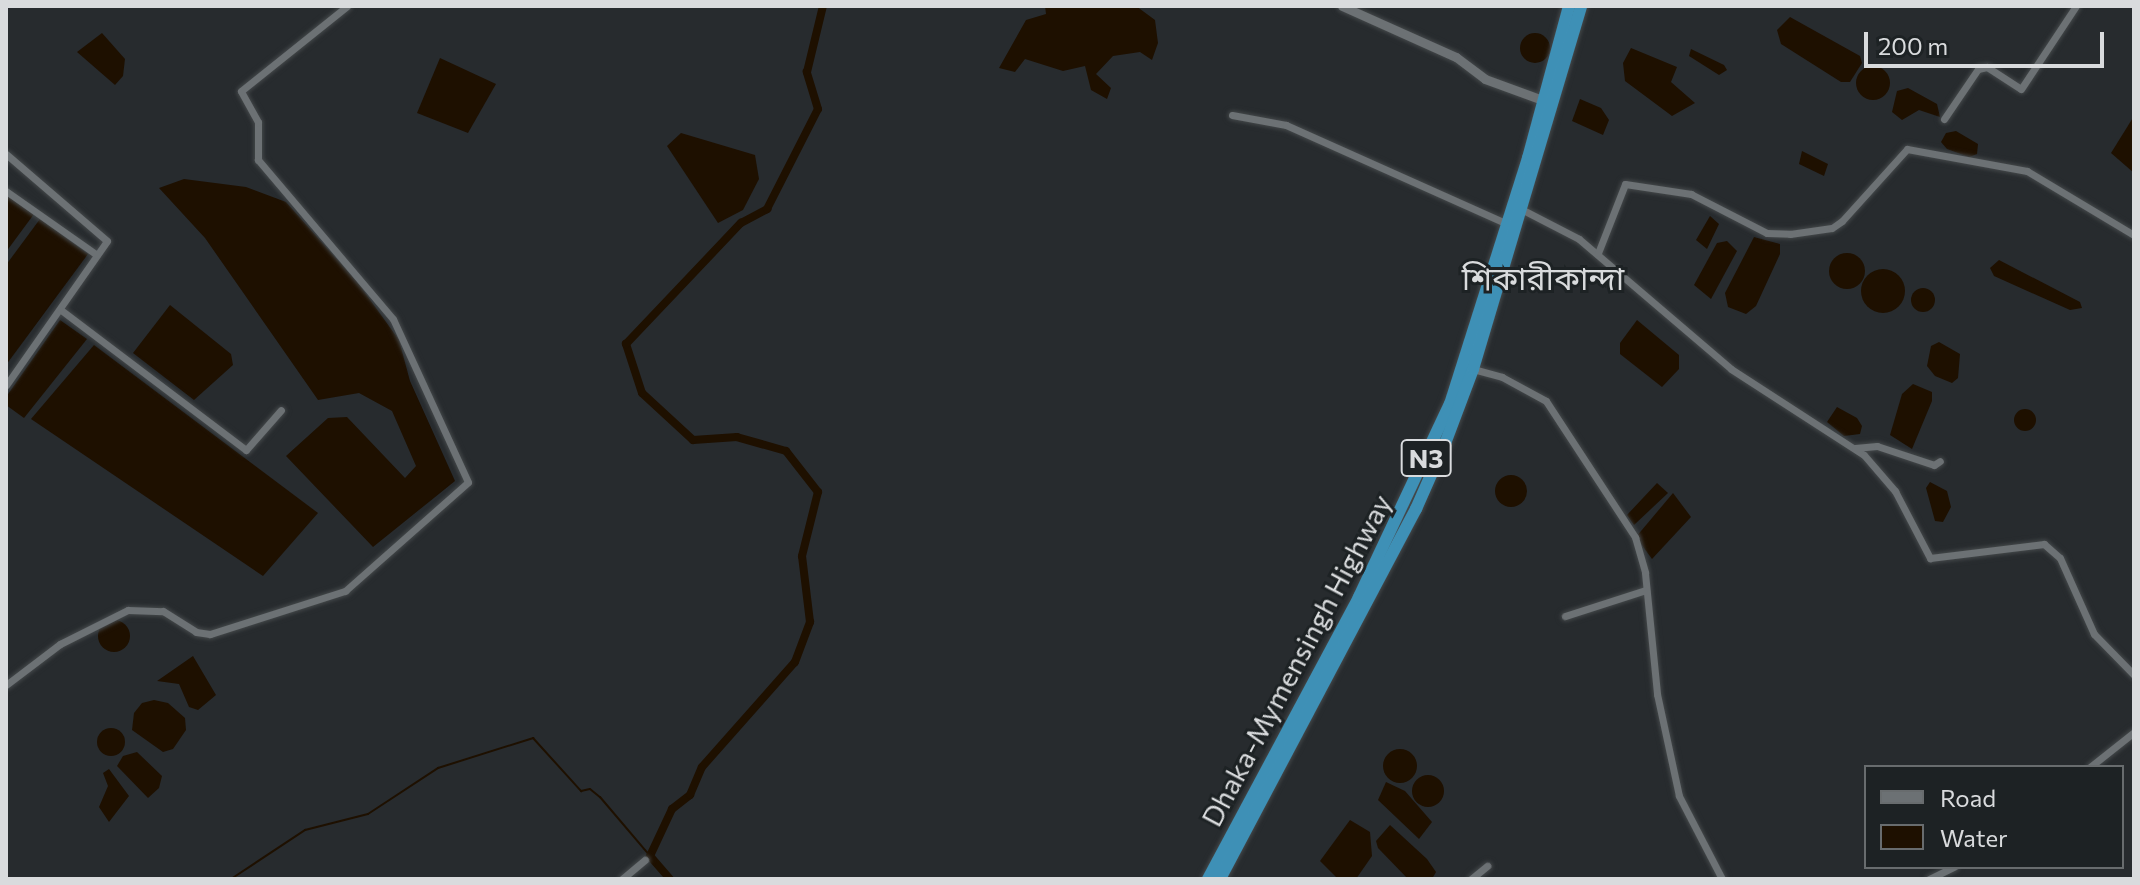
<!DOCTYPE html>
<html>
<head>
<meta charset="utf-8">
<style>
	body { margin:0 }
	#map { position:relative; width:2140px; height:885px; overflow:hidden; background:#272b2e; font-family:Commissioner,"Noto Sans Bengali",sans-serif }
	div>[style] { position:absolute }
	.water>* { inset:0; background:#1e1000 }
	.round { border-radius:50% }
	.stream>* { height:2px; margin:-1px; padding:0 1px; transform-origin:1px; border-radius:1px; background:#1e1000 }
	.canal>* { height:8px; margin:-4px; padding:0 4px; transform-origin:4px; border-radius:4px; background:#1e1000 }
	.roads { filter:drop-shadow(0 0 2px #44484a) drop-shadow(0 0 2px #44484a) }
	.minor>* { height:7px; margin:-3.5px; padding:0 3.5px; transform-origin:3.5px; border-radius:3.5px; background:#6c7174 }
	.tertiary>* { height:9px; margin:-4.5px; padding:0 4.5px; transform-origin:4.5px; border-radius:4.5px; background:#6c7174 }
	.trunk>* { height:12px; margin:-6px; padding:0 6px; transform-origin:6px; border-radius:6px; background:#3e90b6 }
	span { translate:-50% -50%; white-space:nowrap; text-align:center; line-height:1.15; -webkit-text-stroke:6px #1d2224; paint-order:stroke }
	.shield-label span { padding:2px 6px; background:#1d2224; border:2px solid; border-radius:6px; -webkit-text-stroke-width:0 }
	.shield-label { font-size:26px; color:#d9dbdd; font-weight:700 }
	.street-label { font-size:28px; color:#d9dbdd }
	.quarter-label { font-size:32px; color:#d9dbdd }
	.frame { position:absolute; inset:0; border:8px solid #d9dbdd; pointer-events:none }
	.legend { position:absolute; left:1864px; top:765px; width:260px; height:104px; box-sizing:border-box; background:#1d2224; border:2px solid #686c6e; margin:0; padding:10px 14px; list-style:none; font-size:24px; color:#d9dbdd }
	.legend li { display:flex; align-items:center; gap:16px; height:40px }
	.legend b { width:40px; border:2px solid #686c6e }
	.scale { position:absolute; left:1864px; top:32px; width:240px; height:36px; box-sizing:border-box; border:4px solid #d9dbdd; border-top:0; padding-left:10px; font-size:24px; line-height:28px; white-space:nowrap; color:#d9dbdd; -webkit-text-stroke:6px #1d2224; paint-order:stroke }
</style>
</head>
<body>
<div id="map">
	<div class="water">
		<i style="clip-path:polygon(1045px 6px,1136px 6px,1155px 20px,1158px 43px,1152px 60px,1140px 52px,1113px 56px,1096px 74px,1111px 88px,1107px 99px,1091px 90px,1085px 66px,1063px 71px,1025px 59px,1015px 72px,999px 68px,1026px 20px,1046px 14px)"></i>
		<i style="clip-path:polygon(1790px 17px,1860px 56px,1862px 63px,1850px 82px,1841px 82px,1781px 44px,1777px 30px)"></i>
		<i class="round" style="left:1520px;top:33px;width:30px;height:30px"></i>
		<i style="clip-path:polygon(102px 33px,125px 59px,123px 76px,115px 85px,77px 52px)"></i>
		<i style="clip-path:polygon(1631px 48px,1677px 67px,1671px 82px,1695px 103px,1672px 116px,1625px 81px,1623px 63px)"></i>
		<i style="clip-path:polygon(1691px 49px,1724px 65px,1727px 70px,1719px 75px,1689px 56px)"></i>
		<i style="clip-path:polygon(440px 58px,496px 84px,468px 133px,417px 113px)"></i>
		<i class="round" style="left:1856px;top:66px;width:34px;height:34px"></i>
		<i style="clip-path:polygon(1908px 88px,1937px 104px,1940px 117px,1919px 110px,1902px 120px,1892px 112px,1897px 91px)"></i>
		<i style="clip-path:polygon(1580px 99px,1601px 108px,1609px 120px,1603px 135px,1572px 121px)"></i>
		<i style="clip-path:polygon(2134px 116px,2134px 173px,2111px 153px)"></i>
		<i style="clip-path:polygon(1956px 131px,1978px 144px,1977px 154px,1969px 157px,1947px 149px,1941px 142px,1946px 133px)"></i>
		<i style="clip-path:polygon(681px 133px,755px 155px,759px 179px,743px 210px,718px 223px,667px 146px)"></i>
		<i style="clip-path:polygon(1802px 151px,1828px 164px,1824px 176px,1799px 164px)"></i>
		<i style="clip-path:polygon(184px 179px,246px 187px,286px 202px,358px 283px,399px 340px,410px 381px,455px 481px,373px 547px,286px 456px,328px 418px,347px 417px,405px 478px,416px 466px,392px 411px,359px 393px,318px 400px,205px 238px,159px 188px)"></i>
		<i style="clip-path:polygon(6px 195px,34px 214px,6px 252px)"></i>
		<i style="clip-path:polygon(1710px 216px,1719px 224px,1707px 249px,1696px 240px)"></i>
		<i style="clip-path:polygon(40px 219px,88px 254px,6px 365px,6px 265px)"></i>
		<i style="clip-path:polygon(1754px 237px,1780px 244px,1780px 254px,1756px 306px,1746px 314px,1728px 307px,1725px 293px)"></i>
		<i style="clip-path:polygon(1727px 241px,1737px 251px,1711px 299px,1694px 285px,1717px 243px)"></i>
		<i class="round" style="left:1829px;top:253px;width:36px;height:36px"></i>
		<i style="clip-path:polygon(1999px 260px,2080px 302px,2082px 308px,2070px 310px,1994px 276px,1990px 268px)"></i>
		<i class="round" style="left:1861px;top:269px;width:44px;height:44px"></i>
		<i class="round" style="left:1911px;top:288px;width:24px;height:24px"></i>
		<i style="clip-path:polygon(170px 305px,231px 354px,233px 365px,194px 400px,133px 353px)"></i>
		<i style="clip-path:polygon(60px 320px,87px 339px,24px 418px,6px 405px,6px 397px)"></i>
		<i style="clip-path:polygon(1637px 320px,1679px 355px,1679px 369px,1662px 387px,1620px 354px,1620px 343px)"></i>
		<i style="clip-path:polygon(1939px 342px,1960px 354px,1958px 378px,1952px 383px,1935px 376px,1927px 366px,1931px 346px)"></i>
		<i style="clip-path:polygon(94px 345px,318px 513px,263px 576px,31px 419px)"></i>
		<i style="clip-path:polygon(1913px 384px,1932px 392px,1932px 401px,1912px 449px,1890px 435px,1902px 394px)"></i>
		<i style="clip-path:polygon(1837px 407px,1857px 418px,1862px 426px,1860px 434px,1844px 436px,1827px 422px)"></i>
		<i class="round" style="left:2014px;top:409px;width:22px;height:22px"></i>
		<i class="round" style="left:1495px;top:475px;width:32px;height:32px"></i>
		<i style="clip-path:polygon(1930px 482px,1947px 491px,1951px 507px,1943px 522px,1935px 521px,1926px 488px)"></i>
		<i style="clip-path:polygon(1657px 483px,1668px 493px,1634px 525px,1627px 515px)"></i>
		<i style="clip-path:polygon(1673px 493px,1691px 517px,1652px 559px,1636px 537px)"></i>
		<i class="round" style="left:98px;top:620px;width:32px;height:32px"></i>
		<i style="clip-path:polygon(193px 656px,216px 695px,198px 710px,189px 707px,179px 684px,157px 681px)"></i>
		<i style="clip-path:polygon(154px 700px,168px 703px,185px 718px,186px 730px,173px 749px,163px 752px,132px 730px,134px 713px,142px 703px)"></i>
		<i class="round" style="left:97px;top:728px;width:28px;height:28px"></i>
		<i class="round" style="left:1383px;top:749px;width:34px;height:34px"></i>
		<i style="clip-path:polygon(137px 752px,162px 776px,159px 788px,148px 798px,117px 766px,123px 756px)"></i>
		<i style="clip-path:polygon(109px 769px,129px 796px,109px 822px,99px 807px,108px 786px,103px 773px)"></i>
		<i class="round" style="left:1412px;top:775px;width:32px;height:32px"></i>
		<i style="clip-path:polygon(1386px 782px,1405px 791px,1432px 822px,1419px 839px,1378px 800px)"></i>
		<i style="clip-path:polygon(1350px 820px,1370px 832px,1372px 856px,1356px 879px,1338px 879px,1320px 861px)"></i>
		<i style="clip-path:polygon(1390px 825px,1427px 859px,1436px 872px,1432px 879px,1408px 879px,1378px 848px,1376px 841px)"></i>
	</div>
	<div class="stream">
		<i style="left:231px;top:879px;width:89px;rotate:-33.5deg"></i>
		<i style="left:305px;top:830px;width:65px;rotate:-14.3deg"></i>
		<i style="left:368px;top:814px;width:84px;rotate:-33.3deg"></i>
		<i style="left:438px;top:768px;width:100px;rotate:-17.5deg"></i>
		<i style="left:533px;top:738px;width:72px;rotate:47.8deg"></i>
		<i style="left:581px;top:791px;width:9px;rotate:-13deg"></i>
		<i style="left:590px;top:789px;width:13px;rotate:39deg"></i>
		<i style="left:600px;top:797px;width:77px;rotate:49.7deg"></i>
	</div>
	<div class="canal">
		<i style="left:670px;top:879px;width:30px;rotate:-131deg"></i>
		<i style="left:650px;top:856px;width:52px;rotate:-64.9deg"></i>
		<i style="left:672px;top:809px;width:23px;rotate:-38deg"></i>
		<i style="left:690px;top:795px;width:30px;rotate:-67deg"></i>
		<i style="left:702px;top:767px;width:140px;rotate:-48.5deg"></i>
		<i style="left:795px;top:662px;width:43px;rotate:-69.4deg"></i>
		<i style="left:810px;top:622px;width:66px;rotate:-96.9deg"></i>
		<i style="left:802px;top:556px;width:66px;rotate:-76deg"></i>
		<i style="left:818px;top:492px;width:52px;rotate:-128deg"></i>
		<i style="left:786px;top:451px;width:51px;rotate:-164.1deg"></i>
		<i style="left:737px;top:437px;width:44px;rotate:176.1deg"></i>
		<i style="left:693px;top:440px;width:69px;rotate:-137.3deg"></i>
		<i style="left:642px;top:393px;width:52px;rotate:-108.1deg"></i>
		<i style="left:626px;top:344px;width:167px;rotate:-46.5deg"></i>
		<i style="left:741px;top:223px;width:30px;rotate:-28deg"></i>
		<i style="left:767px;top:209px;width:112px;rotate:-63deg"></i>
		<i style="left:818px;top:109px;width:39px;rotate:-107deg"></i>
		<i style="left:807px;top:72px;width:68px;rotate:-76.4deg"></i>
	</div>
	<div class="roads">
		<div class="minor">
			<i style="left:1232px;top:115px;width:55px;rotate:10.5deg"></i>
			<i style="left:1286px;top:125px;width:242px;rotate:24.1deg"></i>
			<i style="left:1944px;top:119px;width:60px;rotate:-55.8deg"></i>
			<i style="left:1978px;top:69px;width:9px;rotate:-13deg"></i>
			<i style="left:1987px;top:67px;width:40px;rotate:32.9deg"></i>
			<i style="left:2021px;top:89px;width:100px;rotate:-56.5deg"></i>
			<i style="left:6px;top:154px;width:133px;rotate:40.7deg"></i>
			<i style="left:107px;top:241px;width:176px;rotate:125deg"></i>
			<i style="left:6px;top:191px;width:111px;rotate:35.1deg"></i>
			<i style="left:1521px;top:209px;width:65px;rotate:27.3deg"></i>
			<i style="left:1579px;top:239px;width:200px;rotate:40.5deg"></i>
			<i style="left:1731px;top:369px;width:158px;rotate:32.9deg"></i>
			<i style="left:1864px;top:455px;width:48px;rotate:49.3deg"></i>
			<i style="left:1895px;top:491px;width:76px;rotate:62.4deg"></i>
			<i style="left:1930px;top:558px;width:115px;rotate:-7deg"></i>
			<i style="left:2044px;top:544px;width:21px;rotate:41deg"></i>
			<i style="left:2060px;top:558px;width:83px;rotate:65.9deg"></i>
			<i style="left:2094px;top:634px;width:57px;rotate:45.7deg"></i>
			<i style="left:1598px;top:253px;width:74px;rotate:-68.6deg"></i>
			<i style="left:1625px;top:184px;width:67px;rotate:8.6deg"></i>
			<i style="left:1691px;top:194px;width:85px;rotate:27.2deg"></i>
			<i style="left:1767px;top:233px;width:23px;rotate:2deg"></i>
			<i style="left:1790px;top:234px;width:42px;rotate:-8.1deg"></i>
			<i style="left:1832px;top:228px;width:12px;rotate:-35deg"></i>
			<i style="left:1842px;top:221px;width:97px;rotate:-47.9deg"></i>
			<i style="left:1907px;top:149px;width:122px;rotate:10.4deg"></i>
			<i style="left:2027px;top:171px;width:125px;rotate:30.9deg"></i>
			<i style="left:61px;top:310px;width:232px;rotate:37.1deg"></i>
			<i style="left:246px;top:450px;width:53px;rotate:-48.8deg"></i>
			<i style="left:1473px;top:369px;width:30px;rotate:15deg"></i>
			<i style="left:1502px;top:377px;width:50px;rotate:28.6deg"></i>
			<i style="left:1546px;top:401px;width:163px;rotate:56.8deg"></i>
			<i style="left:1635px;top:537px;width:37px;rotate:74deg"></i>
			<i style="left:1645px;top:573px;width:122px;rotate:84.3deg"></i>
			<i style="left:1657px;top:694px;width:104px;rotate:77.8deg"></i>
			<i style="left:1679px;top:796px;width:93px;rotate:62.6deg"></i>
			<i style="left:1855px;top:448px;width:22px;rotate:-5deg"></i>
			<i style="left:1877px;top:446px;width:60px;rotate:18.4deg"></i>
			<i style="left:1934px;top:465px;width:7px;rotate:-34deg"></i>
			<i style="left:1565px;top:616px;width:85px;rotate:-17.8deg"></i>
			<i style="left:6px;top:685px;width:68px;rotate:-37.2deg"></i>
			<i style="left:60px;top:644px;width:76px;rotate:-26.6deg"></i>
			<i style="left:128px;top:610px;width:35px;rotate:2deg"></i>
			<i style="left:163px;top:611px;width:39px;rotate:32deg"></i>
			<i style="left:196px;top:632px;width:14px;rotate:8deg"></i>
			<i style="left:210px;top:634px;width:142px;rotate:-17.7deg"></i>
			<i style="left:345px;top:591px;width:164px;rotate:-41.5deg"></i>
			<i style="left:468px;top:482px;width:179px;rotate:-114.7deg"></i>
			<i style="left:393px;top:319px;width:209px;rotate:-130.3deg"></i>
			<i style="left:258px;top:160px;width:38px;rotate:-90deg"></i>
			<i style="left:258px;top:122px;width:35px;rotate:-119deg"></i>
			<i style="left:241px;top:91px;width:136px;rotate:-38.7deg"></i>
			<i style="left:2090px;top:767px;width:56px;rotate:-38.5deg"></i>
			<i style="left:622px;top:879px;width:30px;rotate:-40deg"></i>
			<i style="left:1471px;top:879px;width:21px;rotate:-39deg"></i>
			<i style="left:1929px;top:879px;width:28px;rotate:-26deg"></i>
		</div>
		<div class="tertiary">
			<i style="left:1342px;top:6px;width:125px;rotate:24.1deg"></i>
			<i style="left:1456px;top:57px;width:36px;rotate:37deg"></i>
			<i style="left:1485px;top:79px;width:67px;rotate:20.1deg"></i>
		</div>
		<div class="trunk">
			<i style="left:1208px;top:879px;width:320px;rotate:-61.8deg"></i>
			<i style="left:1359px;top:597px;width:213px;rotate:-64.8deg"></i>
			<i style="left:1450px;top:404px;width:258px;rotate:-72.4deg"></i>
			<i style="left:1528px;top:158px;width:157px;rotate:-74.9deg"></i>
			<i style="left:1220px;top:879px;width:419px;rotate:-62.1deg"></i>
			<i style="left:1416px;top:509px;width:74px;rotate:-66.2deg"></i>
			<i style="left:1446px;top:441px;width:77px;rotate:-69.4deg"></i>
			<i style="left:1473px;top:369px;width:379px;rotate:-73.4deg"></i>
		</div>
	</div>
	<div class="shield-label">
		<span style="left:1426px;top:458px">N3</span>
	</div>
	<div class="street-label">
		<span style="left:1296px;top:660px;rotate:-62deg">Dhaka-Mymensingh Highway</span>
	</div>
	<div class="quarter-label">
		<span style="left:1543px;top:277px">শিকারীকান্দা</span>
	</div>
	<div class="frame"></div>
	<ul class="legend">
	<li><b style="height:10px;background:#6c7174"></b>Road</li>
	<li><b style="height:22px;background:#1e1000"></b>Water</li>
	</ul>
	<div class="scale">200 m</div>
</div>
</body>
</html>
